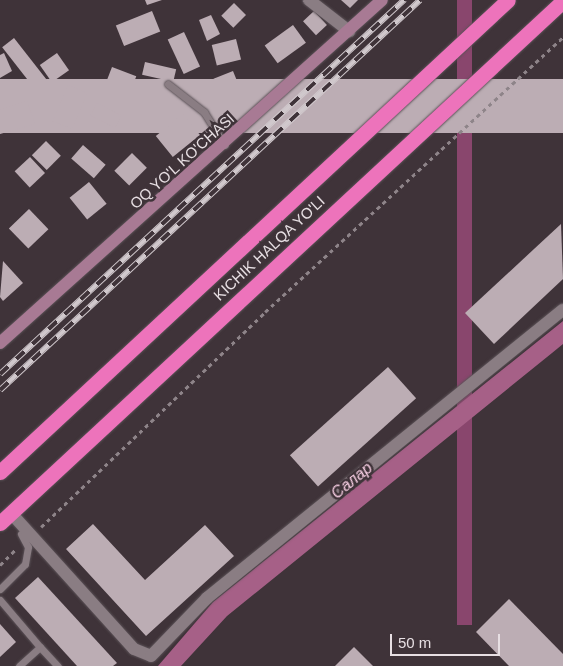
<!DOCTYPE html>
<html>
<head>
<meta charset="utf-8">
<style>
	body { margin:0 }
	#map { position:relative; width:563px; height:666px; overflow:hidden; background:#3f3339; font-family:Arial,sans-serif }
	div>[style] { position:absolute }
	.forest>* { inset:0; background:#89466d; transform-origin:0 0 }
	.water>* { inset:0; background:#a66087 }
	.building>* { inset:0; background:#bcadb4; transform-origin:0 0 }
	.path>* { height:2.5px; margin-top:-1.25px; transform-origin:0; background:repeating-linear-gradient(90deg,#8e8489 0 4px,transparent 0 8px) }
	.roads { filter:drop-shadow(0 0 1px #5b5257) drop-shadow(0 0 1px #5b5257) }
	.lane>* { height:7px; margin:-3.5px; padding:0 3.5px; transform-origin:3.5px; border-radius:3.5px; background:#8a7d83 }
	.street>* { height:12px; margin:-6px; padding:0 6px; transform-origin:6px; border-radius:6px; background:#8a7d83 }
	.secondary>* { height:12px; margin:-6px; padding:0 6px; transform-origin:6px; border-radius:6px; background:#a87a94 }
	.highway>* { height:15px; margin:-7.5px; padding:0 7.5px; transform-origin:7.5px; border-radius:7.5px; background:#ed73bb }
	.rail>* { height:5.5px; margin-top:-2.75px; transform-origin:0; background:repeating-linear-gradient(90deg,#3f3339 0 11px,#d0c8cc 0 22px); box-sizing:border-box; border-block:1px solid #d0c8cc }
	span { translate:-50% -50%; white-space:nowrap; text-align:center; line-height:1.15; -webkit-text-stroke:5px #3f3339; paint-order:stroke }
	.street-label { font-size:15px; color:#e7dfe3 }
	.water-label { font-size:16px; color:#f7cee3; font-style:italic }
	.scale { position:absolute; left:390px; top:634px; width:110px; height:22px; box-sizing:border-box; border:2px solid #e7dfe3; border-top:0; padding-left:6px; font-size:15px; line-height:18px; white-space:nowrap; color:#e7dfe3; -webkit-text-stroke:4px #3f3339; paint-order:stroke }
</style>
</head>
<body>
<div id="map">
	<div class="forest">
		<i style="left:457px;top:0;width:15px;height:625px"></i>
	</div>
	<div class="water">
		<i style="clip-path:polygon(563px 321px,563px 344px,552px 353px,227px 616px,181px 666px,158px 666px,213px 602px)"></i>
	</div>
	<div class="building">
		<i style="clip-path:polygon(145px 0,162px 0,147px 5px)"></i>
		<i style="clip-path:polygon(341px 0,358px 0,350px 8px)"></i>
		<i style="left:234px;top:3px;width:17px;height:18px;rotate:45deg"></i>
		<i style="left:152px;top:11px;width:22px;height:39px;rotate:68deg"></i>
		<i style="left:314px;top:11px;width:19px;height:15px;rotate:47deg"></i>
		<i style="clip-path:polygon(211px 15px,220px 34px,207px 41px,199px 20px)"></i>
		<i style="left:293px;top:25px;width:22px;height:35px;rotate:54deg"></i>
		<i style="left:184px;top:32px;width:38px;height:18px;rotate:65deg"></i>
		<i style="left:14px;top:38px;width:55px;height:15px;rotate:52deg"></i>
		<i style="left:236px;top:39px;width:21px;height:25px;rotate:76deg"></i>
		<i style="clip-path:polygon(4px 53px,12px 71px,0 78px,0 55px)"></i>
		<i style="left:57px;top:53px;width:21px;height:21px;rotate:55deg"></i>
		<i style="left:145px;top:62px;width:32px;height:13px;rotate:13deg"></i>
		<i style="left:112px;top:67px;width:26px;height:22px;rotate:21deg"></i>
		<i style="left:233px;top:71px;width:32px;height:21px;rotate:68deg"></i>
		<i style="left:563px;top:79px;width:54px;height:578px;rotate:90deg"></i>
		<i style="left:68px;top:85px;width:21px;height:39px;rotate:23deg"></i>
		<i style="clip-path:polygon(27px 101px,35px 124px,0 134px,0 110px)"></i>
		<i style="left:97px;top:103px;width:27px;height:14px;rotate:27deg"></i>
		<i style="left:183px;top:114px;width:27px;height:35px;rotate:51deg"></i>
		<i style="left:46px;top:141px;width:21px;height:20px;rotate:45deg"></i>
		<i style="left:83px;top:145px;width:30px;height:18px;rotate:41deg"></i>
		<i style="left:132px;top:153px;width:21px;height:25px;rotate:45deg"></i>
		<i style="left:30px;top:157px;width:22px;height:21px;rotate:47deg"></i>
		<i style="left:89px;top:182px;width:28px;height:25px;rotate:51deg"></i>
		<i style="left:29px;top:209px;width:28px;height:28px;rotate:46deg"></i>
		<i style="clip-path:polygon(561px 224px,563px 279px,494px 344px,465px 313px)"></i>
		<i style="clip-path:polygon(3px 261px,23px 283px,3px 301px,0 297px)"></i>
		<i style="left:388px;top:367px;width:42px;height:132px;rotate:48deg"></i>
		<i style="clip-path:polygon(93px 524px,145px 580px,205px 525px,234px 556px,146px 636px,66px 549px)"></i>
		<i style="clip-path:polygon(38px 577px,117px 663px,113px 666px,77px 666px,15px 598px)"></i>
		<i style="clip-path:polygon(509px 599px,563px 654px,563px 666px,509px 666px,476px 632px)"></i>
		<i style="clip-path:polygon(0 624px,16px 642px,0 657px)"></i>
		<i style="clip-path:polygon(354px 647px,373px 666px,335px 666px)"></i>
	</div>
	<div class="path">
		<i style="left:41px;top:527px;width:310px;rotate:-43.8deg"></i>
		<i style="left:265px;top:312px;width:405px;rotate:-42.7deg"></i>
		<i style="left:0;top:565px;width:23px;rotate:-45deg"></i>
	</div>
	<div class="roads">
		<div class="lane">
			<i style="left:168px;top:84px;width:46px;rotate:37.9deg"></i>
			<i style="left:204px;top:112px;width:39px;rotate:58deg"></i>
			<i style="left:0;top:589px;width:35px;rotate:-45deg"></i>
			<i style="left:25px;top:564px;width:17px;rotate:-80deg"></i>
			<i style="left:28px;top:547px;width:15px;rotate:-118deg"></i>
			<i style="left:0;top:600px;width:62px;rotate:49.6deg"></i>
			<i style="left:40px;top:647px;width:28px;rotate:138deg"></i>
			<i style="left:40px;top:647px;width:26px;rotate:47deg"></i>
		</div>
		<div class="street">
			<i style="left:309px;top:0;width:51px;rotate:37.8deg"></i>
			<i style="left:11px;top:513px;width:183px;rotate:47.9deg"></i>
			<i style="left:134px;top:649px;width:18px;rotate:22deg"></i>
			<i style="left:151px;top:656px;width:81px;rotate:-46deg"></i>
			<i style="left:207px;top:598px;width:458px;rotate:-39deg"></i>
		</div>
		<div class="secondary">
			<i style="left:0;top:343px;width:513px;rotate:-41.92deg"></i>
		</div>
		<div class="highway">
			<i style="left:0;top:472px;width:693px;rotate:-42.9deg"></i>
			<i style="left:0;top:523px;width:768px;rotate:-42.84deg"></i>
		</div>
	</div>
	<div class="rail">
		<i style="left:0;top:374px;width:551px;rotate:-42.79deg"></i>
		<i style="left:0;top:390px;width:573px;rotate:-42.88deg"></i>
	</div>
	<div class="street-label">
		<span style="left:182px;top:161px;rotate:-42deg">OQ YO'L KO'CHASI</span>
		<span style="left:269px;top:248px;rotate:-43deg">KICHIK HALQA YO'LI</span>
	</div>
	<div class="water-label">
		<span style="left:352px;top:481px;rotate:-39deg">Салар</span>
	</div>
	<div class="scale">50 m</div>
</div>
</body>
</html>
